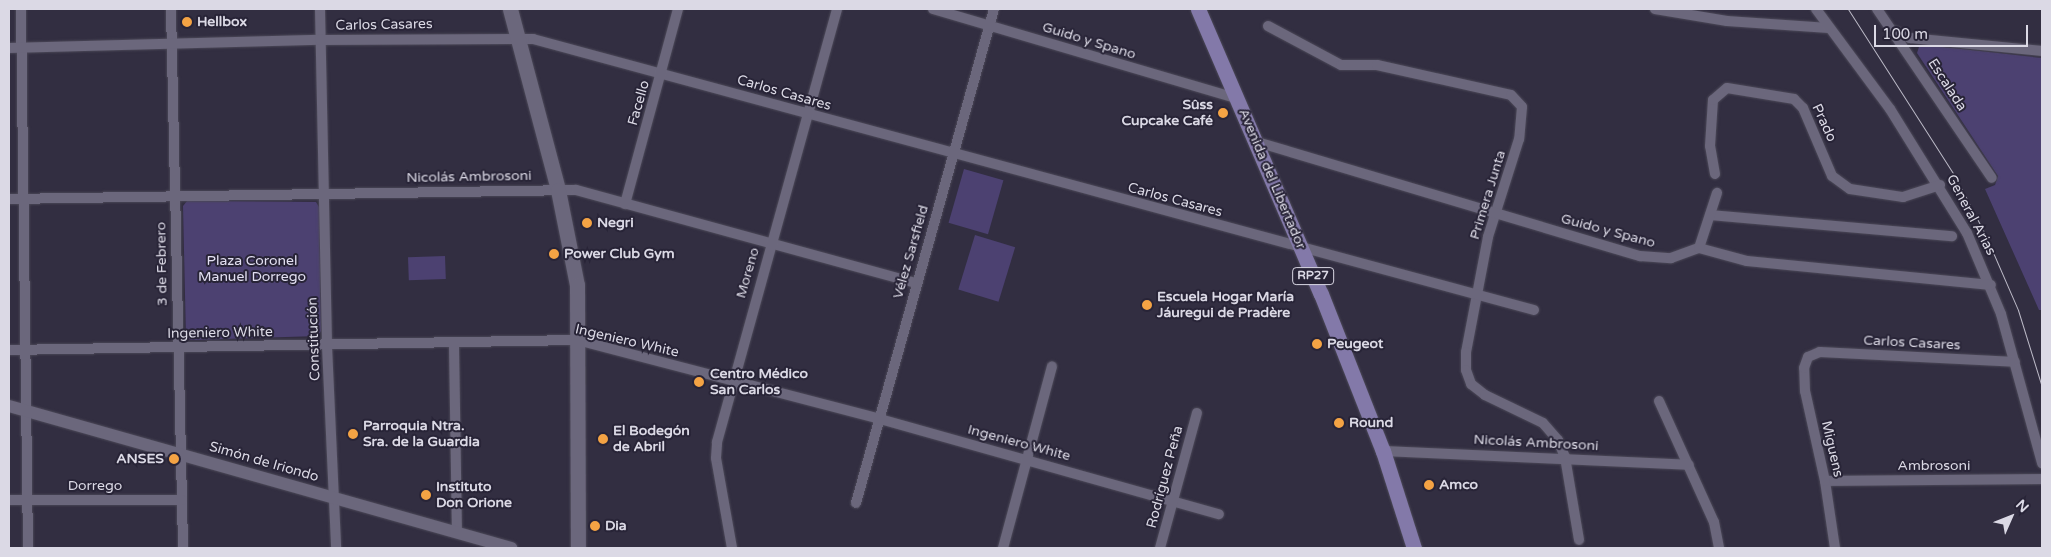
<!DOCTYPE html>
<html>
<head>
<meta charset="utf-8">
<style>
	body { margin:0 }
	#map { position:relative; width:2051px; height:557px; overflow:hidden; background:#322e41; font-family:"Varela Round",sans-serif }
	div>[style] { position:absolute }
	.green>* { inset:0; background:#4c4171; transform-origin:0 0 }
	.roads { filter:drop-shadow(0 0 1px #4c4958) drop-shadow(0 0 1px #4c4958) }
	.minor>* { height:10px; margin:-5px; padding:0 5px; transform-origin:5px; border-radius:5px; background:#6b677c }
	.tertiary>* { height:12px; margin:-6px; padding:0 6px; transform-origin:6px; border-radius:6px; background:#6b677c }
	.secondary>* { height:15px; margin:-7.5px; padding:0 7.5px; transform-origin:7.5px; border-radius:7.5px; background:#6b677c }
	.primary>* { height:15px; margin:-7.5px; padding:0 7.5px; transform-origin:7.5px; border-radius:7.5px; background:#8379a9 }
	.tram>* { height:1px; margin:-0.5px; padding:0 0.5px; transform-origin:0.5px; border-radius:0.5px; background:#bcbac7 }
	.dots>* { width:14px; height:14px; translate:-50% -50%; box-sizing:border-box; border:2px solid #282437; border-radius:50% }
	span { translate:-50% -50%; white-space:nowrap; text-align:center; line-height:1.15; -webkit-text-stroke:4px #282437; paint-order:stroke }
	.shield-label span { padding:1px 4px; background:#282437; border:1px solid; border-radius:4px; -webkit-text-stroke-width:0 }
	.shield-label { font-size:12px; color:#dbd9e5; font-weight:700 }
	.poi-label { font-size:14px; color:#dbd9e5; font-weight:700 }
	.left { translate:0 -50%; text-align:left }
	.right { translate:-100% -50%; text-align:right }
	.street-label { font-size:14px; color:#dbd9e5 }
	.park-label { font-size:14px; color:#e3e0f2 }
	.frame { position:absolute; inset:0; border:10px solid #dbd9e5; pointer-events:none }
	.north { position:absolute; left:1986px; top:492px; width:50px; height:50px; -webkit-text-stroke:4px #282437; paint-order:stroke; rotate:46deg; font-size:14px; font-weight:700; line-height:20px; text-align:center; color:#dbd9e5 }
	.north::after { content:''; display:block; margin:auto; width:18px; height:22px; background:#dbd9e5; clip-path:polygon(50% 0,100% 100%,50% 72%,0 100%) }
	.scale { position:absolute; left:1874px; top:25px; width:154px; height:22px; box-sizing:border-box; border:2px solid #dbd9e5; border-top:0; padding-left:6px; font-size:15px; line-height:18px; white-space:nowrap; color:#dbd9e5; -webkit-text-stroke:4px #282437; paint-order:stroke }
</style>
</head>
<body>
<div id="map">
	<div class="green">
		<i style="clip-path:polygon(1925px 45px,2042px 58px,2042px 310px,2039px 310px,1985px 189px,1995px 185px,1998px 176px,1917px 53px,1919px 47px)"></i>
		<i style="left:964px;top:169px;width:41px;height:56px;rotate:16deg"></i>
		<i style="clip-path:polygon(187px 201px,316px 202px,319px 207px,321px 331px,318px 336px,192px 340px,186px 338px,183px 206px)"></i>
		<i style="left:975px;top:235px;width:42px;height:57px;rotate:17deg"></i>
		<i style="left:445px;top:256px;width:23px;height:37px;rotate:88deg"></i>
	</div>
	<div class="roads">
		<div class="minor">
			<i style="left:21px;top:9px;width:539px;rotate:89.26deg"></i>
			<i style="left:171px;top:9px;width:539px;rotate:88.72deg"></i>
			<i style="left:320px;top:9px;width:337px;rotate:88.8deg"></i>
			<i style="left:327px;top:346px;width:202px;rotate:87.4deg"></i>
			<i style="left:933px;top:9px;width:318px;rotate:16.4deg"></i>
			<i style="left:1655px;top:9px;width:73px;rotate:9.5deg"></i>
			<i style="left:1727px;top:21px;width:102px;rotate:3.9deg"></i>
			<i style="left:1816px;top:9px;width:124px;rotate:53.5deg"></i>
			<i style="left:1890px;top:109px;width:146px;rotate:58.2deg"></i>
			<i style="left:1967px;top:233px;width:88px;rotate:67.2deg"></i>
			<i style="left:2001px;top:314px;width:155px;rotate:74.6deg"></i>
			<i style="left:1877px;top:9px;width:204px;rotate:55.8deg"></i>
			<i style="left:1268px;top:26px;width:83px;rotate:28.1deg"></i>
			<i style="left:1341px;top:65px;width:36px"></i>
			<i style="left:1377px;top:65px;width:137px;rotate:12.6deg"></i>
			<i style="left:1511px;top:95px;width:16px;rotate:47deg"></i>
			<i style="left:1522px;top:107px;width:32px;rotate:95deg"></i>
			<i style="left:1519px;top:139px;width:103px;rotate:107.6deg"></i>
			<i style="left:1488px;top:237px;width:117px;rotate:100.8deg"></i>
			<i style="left:1466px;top:352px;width:18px;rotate:90deg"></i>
			<i style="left:1466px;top:370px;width:15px;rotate:70deg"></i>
			<i style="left:1471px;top:384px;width:18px;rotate:38deg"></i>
			<i style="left:1485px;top:395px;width:64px;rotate:25.8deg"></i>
			<i style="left:1543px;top:423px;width:23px;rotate:49deg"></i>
			<i style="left:1558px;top:440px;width:18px;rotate:68deg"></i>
			<i style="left:1565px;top:457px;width:84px;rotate:80.4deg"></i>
			<i style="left:1895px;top:31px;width:17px;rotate:25deg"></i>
			<i style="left:1910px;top:38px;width:133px;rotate:5.6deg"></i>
			<i style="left:9px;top:48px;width:311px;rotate:-1.5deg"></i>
			<i style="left:320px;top:40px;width:213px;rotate:-0.3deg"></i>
			<i style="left:533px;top:39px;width:1037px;rotate:15.15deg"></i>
			<i style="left:1257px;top:142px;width:400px;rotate:16.6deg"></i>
			<i style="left:1640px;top:256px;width:31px;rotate:4deg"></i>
			<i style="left:1671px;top:258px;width:30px;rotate:-20deg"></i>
			<i style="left:1699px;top:248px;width:50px;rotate:15.2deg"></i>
			<i style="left:1747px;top:261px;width:245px;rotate:5.6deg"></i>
			<i style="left:1715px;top:174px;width:28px;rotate:-100deg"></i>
			<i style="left:1710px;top:146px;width:46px;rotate:-86.3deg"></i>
			<i style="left:1713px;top:100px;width:18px;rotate:-41deg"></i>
			<i style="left:1727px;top:88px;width:68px;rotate:9.3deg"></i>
			<i style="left:1794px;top:99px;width:13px;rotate:45deg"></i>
			<i style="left:1803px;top:108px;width:74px;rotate:66.9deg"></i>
			<i style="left:1832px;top:176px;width:22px;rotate:36deg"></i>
			<i style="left:1850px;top:189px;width:54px;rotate:8.6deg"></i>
			<i style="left:1903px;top:197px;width:39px;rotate:-18deg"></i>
			<i style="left:9px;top:199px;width:567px;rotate:-0.91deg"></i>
			<i style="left:576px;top:190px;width:353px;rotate:15.3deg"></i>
			<i style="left:625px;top:204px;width:202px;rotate:-74.8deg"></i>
			<i style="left:1710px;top:215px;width:243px;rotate:5deg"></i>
			<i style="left:1699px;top:248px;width:58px;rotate:-71.9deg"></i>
			<i style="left:454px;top:345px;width:188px;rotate:89.1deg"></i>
			<i style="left:9px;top:350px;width:568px;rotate:-1.01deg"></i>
			<i style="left:577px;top:340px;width:313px;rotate:14.6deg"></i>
			<i style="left:880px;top:419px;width:352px;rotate:15.7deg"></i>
			<i style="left:1659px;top:401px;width:133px;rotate:65.6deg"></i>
			<i style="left:1714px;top:522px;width:26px;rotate:79deg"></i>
			<i style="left:1383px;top:451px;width:306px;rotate:2.6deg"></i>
			<i style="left:1825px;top:481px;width:217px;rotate:-0.5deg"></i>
			<i style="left:9px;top:500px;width:173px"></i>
			<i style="left:856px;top:503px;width:513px;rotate:-74.39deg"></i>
			<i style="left:732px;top:548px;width:91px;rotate:-100.1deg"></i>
			<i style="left:716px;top:458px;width:16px;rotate:-86deg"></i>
			<i style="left:717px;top:442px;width:449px;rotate:-74.5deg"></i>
			<i style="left:1003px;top:548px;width:188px;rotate:-74.9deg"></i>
			<i style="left:1160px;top:548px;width:140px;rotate:-74.7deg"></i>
			<i style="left:1835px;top:548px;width:68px;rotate:-98.5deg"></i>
			<i style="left:1825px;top:481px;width:92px;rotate:-102.5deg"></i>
			<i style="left:1805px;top:391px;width:23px;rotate:-92deg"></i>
			<i style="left:1804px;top:368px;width:12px;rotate:-70deg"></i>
			<i style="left:1808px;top:357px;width:13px;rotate:-23deg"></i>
			<i style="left:1820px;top:352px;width:195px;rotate:2.9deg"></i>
		</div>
		<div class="tertiary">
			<i style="left:9px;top:406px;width:522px;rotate:15.79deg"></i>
		</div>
		<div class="secondary">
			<i style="left:510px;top:9px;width:187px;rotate:75.1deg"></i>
			<i style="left:558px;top:190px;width:97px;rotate:78.7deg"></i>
			<i style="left:577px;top:285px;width:263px;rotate:89.8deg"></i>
		</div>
		<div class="primary">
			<i style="left:1198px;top:9px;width:310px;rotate:66.7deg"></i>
			<i style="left:1321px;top:294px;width:169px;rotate:68.5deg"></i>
			<i style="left:1383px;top:451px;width:102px;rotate:72.3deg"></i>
		</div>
	</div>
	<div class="tram">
		<i style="left:1848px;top:9px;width:195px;rotate:57.4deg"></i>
		<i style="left:1953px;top:173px;width:69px;rotate:62.3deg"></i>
		<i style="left:1985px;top:234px;width:83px;rotate:66.5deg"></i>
		<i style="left:2018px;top:310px;width:81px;rotate:72.7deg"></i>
	</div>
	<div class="dots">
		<i style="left:187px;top:22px;background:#f4a344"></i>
		<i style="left:1223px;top:113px;background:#f4a344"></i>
		<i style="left:587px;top:223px;background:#f4a344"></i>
		<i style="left:554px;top:254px;background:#f4a344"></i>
		<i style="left:1147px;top:305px;background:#f4a344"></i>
		<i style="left:1317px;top:344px;background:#f4a344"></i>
		<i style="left:699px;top:382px;background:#f4a344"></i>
		<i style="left:1339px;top:423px;background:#f4a344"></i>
		<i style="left:353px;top:434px;background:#f4a344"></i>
		<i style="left:603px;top:439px;background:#f4a344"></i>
		<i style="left:174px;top:459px;background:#f4a344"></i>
		<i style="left:1429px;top:485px;background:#f4a344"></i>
		<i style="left:426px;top:495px;background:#f4a344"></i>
		<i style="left:595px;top:526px;background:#f4a344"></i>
	</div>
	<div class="shield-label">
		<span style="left:1313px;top:276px">RP27</span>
	</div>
	<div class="poi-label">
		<span class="left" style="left:197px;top:22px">Hellbox</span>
		<span class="right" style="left:1213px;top:113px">Sûss<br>Cupcake Café</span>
		<span class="left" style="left:597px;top:223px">Negri</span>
		<span class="left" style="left:564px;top:254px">Power Club Gym</span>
		<span class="left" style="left:1157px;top:305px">Escuela Hogar María<br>Jáuregui de Pradère</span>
		<span class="left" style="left:1327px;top:344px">Peugeot</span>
		<span class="left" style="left:710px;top:382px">Centro Médico<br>San Carlos</span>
		<span class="left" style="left:1349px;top:423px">Round</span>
		<span class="left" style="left:363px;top:434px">Parroquia Ntra.<br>Sra. de la Guardia</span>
		<span class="left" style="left:613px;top:439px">El Bodegón<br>de Abril</span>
		<span class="right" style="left:164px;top:459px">ANSES</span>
		<span class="left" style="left:1439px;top:485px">Amco</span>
		<span class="left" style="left:436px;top:495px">Instituto<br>Don Orione</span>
		<span class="left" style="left:605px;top:526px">Dia</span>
	</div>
	<div class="street-label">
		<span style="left:384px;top:25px;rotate:-1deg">Carlos Casares</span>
		<span style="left:1089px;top:41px;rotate:17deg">Guido y Spano</span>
		<span style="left:1947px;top:85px;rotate:57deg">Escalada</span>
		<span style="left:784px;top:93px;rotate:16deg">Carlos Casares</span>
		<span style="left:639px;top:103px;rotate:-74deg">Facello</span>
		<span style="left:1824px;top:123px;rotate:65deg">Prado</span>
		<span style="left:469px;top:177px;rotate:-1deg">Nicolás Ambrosoni</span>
		<span style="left:1272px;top:179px;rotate:67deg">Avenida del Libertador</span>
		<span style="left:1488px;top:195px;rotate:-73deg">Primera Junta</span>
		<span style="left:1175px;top:200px;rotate:15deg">Carlos Casares</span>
		<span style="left:1971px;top:215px;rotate:62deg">General Arias</span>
		<span style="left:1608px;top:231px;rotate:15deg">Guido y Spano</span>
		<span style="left:911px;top:252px;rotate:-74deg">Vélez Sarsfield</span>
		<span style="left:162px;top:264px;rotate:-91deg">3 de Febrero</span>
		<span style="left:748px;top:273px;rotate:-74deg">Moreno</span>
		<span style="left:220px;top:333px;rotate:-1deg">Ingeniero White</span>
		<span style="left:314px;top:339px;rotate:-92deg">Constitución</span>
		<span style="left:627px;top:341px;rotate:13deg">Ingeniero White</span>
		<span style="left:1912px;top:343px;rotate:3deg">Carlos Casares</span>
		<span style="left:1019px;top:443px;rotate:15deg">Ingeniero White</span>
		<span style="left:1536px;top:443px;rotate:3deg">Nicolás Ambrosoni</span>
		<span style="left:1832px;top:449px;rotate:77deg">Miguens</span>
		<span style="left:264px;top:462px;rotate:16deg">Simón de Iriondo</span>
		<span style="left:1934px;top:466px">Ambrosoni</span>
		<span style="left:1165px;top:477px;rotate:-75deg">Rodríguez Peña</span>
		<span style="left:95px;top:486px">Dorrego</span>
	</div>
	<div class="park-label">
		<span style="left:252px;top:269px">Plaza Coronel<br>Manuel Dorrego</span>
	</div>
	<div class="frame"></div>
	<div class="north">N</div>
	<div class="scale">100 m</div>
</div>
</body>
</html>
